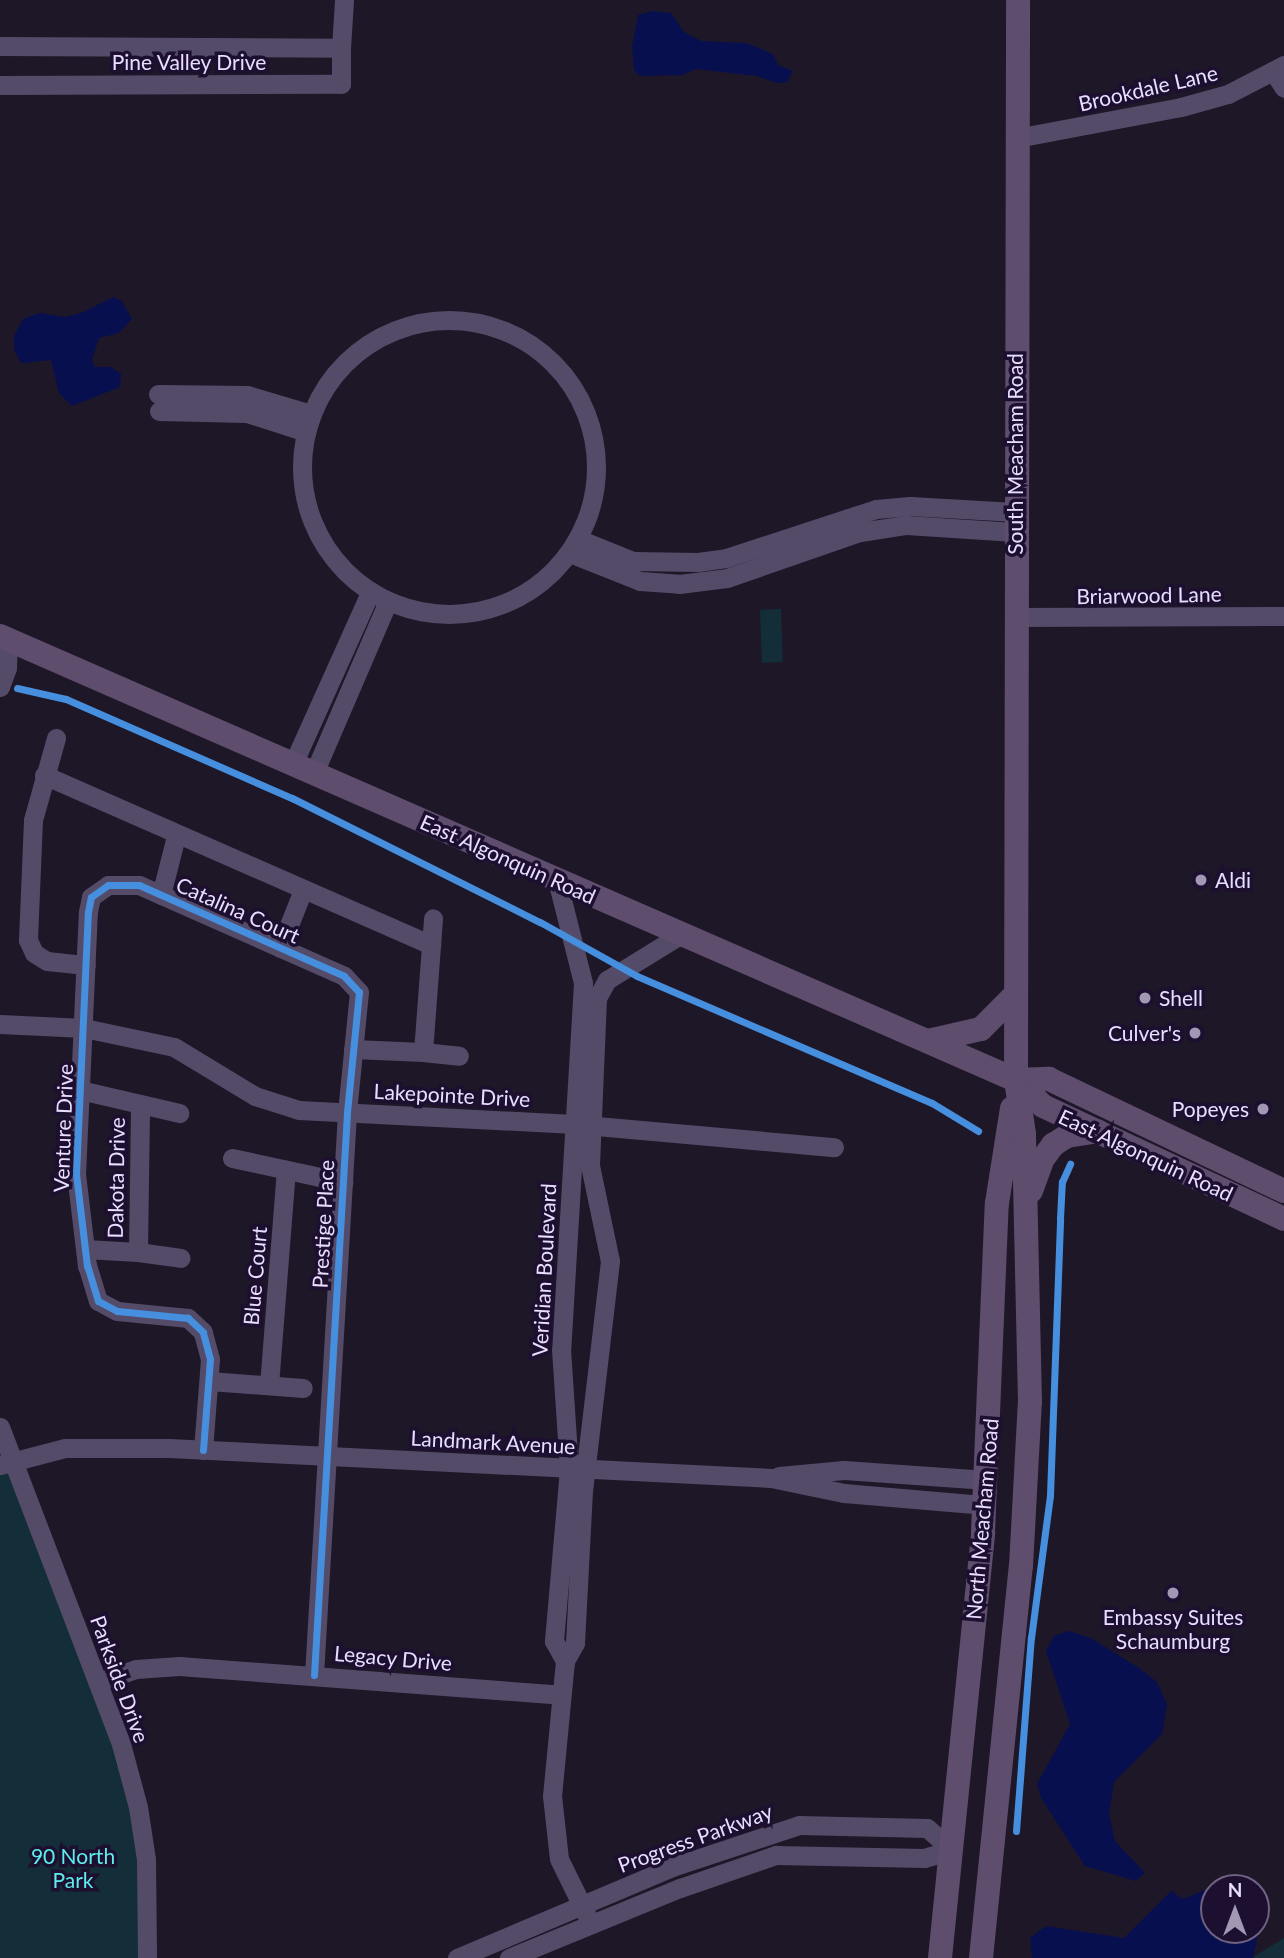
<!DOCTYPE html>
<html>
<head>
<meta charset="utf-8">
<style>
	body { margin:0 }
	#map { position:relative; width:1284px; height:1958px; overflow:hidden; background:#1e1728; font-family:Lato,sans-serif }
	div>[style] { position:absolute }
	.green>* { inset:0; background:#132e38; transform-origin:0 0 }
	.water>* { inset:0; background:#070f4f }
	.minor>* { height:19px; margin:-9.5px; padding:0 9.5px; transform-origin:9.5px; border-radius:9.5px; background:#544b69 }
	.minor>.ring { margin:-9.5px; padding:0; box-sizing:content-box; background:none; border:19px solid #544b69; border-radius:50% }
	.major>* { height:24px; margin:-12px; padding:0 12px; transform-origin:12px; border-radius:12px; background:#5f4d6d }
	.cycleway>* { height:7px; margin:-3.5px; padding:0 3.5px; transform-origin:3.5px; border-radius:3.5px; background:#468fdf }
	.dots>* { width:19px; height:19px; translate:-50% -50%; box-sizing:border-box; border:4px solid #1d0f30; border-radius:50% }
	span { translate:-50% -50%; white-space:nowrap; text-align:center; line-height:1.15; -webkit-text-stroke:7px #1d0f30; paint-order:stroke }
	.street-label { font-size:21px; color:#eadeff }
	.poi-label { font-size:21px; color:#eadeff }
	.left { translate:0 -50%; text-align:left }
	.right { translate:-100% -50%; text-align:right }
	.park-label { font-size:21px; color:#5beeed }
	.north { position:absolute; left:1200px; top:1874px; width:70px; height:70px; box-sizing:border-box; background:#1d0f30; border:2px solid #6f6283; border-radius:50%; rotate:0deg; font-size:19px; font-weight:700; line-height:28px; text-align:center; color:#eadeff }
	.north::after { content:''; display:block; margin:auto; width:24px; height:32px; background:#a398b4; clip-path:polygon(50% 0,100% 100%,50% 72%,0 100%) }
</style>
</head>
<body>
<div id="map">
	<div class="green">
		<i style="left:781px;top:609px;width:53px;height:21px;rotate:88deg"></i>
		<i style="clip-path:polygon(0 1427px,138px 1807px,147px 1958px,0 1958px)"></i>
		<i style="clip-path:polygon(1284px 1938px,1284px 1958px,1253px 1958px,1255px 1956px)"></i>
	</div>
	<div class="water">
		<i style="clip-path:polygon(653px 11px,671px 13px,684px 32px,701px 41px,746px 43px,773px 54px,778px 65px,793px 71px,787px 82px,776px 83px,757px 76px,695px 69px,683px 75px,640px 76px,634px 70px,632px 47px,638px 15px)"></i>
		<i style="clip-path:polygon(113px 297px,122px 301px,132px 319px,119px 333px,99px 338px,92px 360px,95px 367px,111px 367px,121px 374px,120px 387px,72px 406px,59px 393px,51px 360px,21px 363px,14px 350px,14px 336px,23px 319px,40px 313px,65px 317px,81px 313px)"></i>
		<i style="clip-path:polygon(1069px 1631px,1091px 1638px,1139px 1668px,1157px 1682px,1167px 1704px,1162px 1734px,1114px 1782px,1109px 1814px,1115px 1841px,1145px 1873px,1136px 1881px,1085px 1866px,1041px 1798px,1037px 1784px,1070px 1724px,1046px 1651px,1054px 1636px)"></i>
		<i style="clip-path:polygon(1226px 1881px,1241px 1888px,1214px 1888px,1214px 1930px,1256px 1930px,1256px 1923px,1259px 1930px,1253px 1958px,1032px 1958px,1030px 1938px,1046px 1926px,1124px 1938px,1171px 1891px,1183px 1899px)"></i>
	</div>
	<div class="minor">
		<i style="left:0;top:46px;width:341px;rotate:0.3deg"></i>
		<i style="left:341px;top:48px;width:48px;rotate:-86.4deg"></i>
		<i style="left:1273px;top:71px;width:20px;rotate:57deg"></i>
		<i style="left:0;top:85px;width:341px;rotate:-0.2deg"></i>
		<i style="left:341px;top:84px;width:36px;rotate:-90deg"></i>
		<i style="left:1017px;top:138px;width:167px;rotate:-10.7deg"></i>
		<i style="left:1181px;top:107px;width:49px;rotate:-15.5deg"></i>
		<i style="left:1228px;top:94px;width:63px;rotate:-27.4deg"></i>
		<i class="ring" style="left:302px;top:320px;width:275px;height:275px"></i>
		<i style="left:158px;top:394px;width:89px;rotate:0.6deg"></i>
		<i style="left:247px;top:395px;width:67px;rotate:16.5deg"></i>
		<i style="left:159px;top:411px;width:88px;rotate:1.3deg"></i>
		<i style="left:247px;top:413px;width:62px;rotate:17.9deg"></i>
		<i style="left:581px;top:540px;width:56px;rotate:22deg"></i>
		<i style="left:633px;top:561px;width:65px;rotate:0.9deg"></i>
		<i style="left:698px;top:562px;width:28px;rotate:-8deg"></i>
		<i style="left:726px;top:558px;width:158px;rotate:-18.1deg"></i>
		<i style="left:876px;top:509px;width:34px;rotate:-5deg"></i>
		<i style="left:910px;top:506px;width:105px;rotate:3.3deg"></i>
		<i style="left:572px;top:554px;width:73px;rotate:21.7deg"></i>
		<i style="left:640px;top:581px;width:39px;rotate:4deg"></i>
		<i style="left:679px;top:584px;width:48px;rotate:-7.1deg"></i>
		<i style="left:727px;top:578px;width:141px;rotate:-19.1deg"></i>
		<i style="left:860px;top:532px;width:47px;rotate:-8.7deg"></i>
		<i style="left:906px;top:525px;width:109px;rotate:3.7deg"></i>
		<i style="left:1015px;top:617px;width:269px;rotate:-0.2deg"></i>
		<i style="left:0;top:687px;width:20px;rotate:-70deg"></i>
		<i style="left:7px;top:668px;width:28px;rotate:-88deg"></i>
		<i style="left:56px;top:738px;width:85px;rotate:105.7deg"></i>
		<i style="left:33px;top:820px;width:120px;rotate:92.4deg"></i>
		<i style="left:28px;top:940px;width:14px;rotate:65deg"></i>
		<i style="left:34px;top:953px;width:15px;rotate:32deg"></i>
		<i style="left:47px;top:961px;width:39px;rotate:6deg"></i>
		<i style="left:293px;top:764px;width:188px;rotate:-65.8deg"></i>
		<i style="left:314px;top:773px;width:187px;rotate:-66.7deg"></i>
		<i style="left:44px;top:775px;width:423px;rotate:23.7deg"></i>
		<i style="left:557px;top:880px;width:106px;rotate:75.8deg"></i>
		<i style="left:583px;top:983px;width:367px;rotate:93.4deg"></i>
		<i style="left:561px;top:1349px;width:120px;rotate:86.2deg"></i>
		<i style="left:569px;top:1469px;width:173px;rotate:95deg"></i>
		<i style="left:554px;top:1641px;width:23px;rotate:61deg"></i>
		<i style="left:161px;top:895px;width:61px;rotate:-75.7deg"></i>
		<i style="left:280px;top:948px;width:62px;rotate:-68.4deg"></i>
		<i style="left:0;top:1024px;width:84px;rotate:2.7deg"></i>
		<i style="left:84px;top:1028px;width:92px;rotate:11.9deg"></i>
		<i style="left:174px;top:1047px;width:95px;rotate:31.2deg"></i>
		<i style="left:255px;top:1096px;width:46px;rotate:17.7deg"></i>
		<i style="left:299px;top:1110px;width:275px;rotate:2.9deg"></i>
		<i style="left:574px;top:1124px;width:261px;rotate:5.1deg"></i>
		<i style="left:353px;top:1049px;width:70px;rotate:2.5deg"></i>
		<i style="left:423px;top:1052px;width:134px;rotate:-85.7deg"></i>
		<i style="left:423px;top:1052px;width:36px;rotate:6deg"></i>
		<i style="left:80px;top:1090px;width:102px;rotate:13.1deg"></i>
		<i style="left:232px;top:1158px;width:114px;rotate:12.2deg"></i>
		<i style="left:85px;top:1249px;width:53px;rotate:3.2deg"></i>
		<i style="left:138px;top:1252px;width:148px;rotate:-89.2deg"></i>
		<i style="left:138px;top:1252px;width:43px;rotate:7.9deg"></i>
		<i style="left:209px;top:1381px;width:94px;rotate:4.3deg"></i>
		<i style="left:269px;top:1385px;width:216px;rotate:-85.5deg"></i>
		<i style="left:0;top:1427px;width:339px;rotate:69.1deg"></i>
		<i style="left:121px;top:1744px;width:65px;rotate:74.9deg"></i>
		<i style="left:138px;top:1807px;width:53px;rotate:81.3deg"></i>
		<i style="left:146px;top:1859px;width:99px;rotate:89.4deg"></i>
		<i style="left:203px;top:1450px;width:91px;rotate:-85.6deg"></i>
		<i style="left:210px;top:1359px;width:28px;rotate:-105deg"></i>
		<i style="left:203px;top:1332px;width:21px;rotate:-137deg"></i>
		<i style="left:188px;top:1318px;width:71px;rotate:-174.4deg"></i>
		<i style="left:117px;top:1311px;width:21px;rotate:-152deg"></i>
		<i style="left:98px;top:1301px;width:37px;rotate:-107deg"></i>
		<i style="left:87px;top:1266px;width:93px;rotate:-96.8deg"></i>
		<i style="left:76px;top:1174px;width:262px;rotate:-87.4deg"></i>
		<i style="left:88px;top:912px;width:15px;rotate:-79deg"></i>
		<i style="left:91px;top:897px;width:21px;rotate:-35deg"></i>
		<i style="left:108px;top:885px;width:31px"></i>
		<i style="left:139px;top:885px;width:224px;rotate:23.9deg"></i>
		<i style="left:344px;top:976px;width:22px;rotate:47deg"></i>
		<i style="left:359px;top:992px;width:122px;rotate:95.7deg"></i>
		<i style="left:347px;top:1113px;width:563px;rotate:93.36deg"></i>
		<i style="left:0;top:1465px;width:67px;rotate:-14.7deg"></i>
		<i style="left:65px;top:1448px;width:104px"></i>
		<i style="left:169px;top:1448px;width:603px;rotate:2.85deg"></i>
		<i style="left:771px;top:1478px;width:75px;rotate:11.6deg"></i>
		<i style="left:844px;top:1493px;width:142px;rotate:4.9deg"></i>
		<i style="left:779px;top:1476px;width:65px;rotate:-5.3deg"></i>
		<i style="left:844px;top:1470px;width:143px;rotate:4deg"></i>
		<i style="left:98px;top:1682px;width:40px;rotate:-18.9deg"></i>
		<i style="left:136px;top:1669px;width:43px;rotate:-4deg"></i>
		<i style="left:179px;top:1666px;width:383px;rotate:4.3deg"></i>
		<i style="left:591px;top:1924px;width:72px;rotate:-116.2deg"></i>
		<i style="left:559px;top:1859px;width:63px;rotate:-96.3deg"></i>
		<i style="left:552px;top:1796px;width:136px;rotate:-84.5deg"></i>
		<i style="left:565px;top:1661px;width:21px;rotate:-61deg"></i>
		<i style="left:575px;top:1643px;width:152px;rotate:-87deg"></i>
		<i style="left:583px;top:1491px;width:232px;rotate:-83.3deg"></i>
		<i style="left:610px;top:1261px;width:98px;rotate:-101.8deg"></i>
		<i style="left:590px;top:1165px;width:167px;rotate:-87.6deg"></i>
		<i style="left:597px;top:998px;width:21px;rotate:-61deg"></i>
		<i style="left:607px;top:980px;width:86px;rotate:-31.7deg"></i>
		<i style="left:457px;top:1958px;width:233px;rotate:-22.9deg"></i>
		<i style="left:672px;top:1867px;width:134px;rotate:-18.3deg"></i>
		<i style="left:799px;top:1825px;width:128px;rotate:1.3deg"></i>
		<i style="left:927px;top:1828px;width:33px;rotate:41deg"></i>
		<i style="left:509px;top:1958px;width:185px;rotate:-22.3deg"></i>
		<i style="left:680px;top:1888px;width:102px;rotate:-19deg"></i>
		<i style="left:776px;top:1855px;width:148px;rotate:1.2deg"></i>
		<i style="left:924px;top:1858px;width:29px;rotate:-16deg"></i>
	</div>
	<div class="major">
		<i style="left:0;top:636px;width:1109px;rotate:23.61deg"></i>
		<i style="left:1016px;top:1080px;width:37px;rotate:44deg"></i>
		<i style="left:1043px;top:1106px;width:266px;rotate:25.1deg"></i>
		<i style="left:928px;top:1041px;width:54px;rotate:-12.8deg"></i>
		<i style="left:981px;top:1029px;width:49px;rotate:-45deg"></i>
		<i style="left:1016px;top:1080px;width:33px;rotate:-2deg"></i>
		<i style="left:1049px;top:1079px;width:260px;rotate:25.5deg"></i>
		<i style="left:1031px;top:1191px;width:33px;rotate:-70deg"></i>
		<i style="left:1042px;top:1160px;width:19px;rotate:-54deg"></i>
		<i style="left:1053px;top:1145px;width:17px;rotate:-33deg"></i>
		<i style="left:1067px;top:1136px;width:31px;rotate:-9deg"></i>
		<i style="left:940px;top:1958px;width:428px;rotate:-84.2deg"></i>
		<i style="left:983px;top:1532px;width:329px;rotate:-87.6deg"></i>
		<i style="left:997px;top:1203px;width:96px;rotate:-81deg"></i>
		<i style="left:981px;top:1958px;width:394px;rotate:-84.2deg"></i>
		<i style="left:1021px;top:1566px;width:164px;rotate:-86.9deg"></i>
		<i style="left:1030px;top:1402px;width:268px;rotate:-91.3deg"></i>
		<i style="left:1024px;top:1134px;width:55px;rotate:-98.4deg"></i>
		<i style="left:1016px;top:1080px;width:1080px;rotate:-89.89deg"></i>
	</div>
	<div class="cycleway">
		<i style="left:17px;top:688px;width:50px;rotate:12.7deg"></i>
		<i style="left:66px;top:699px;width:247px;rotate:23.7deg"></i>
		<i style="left:292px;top:798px;width:277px;rotate:26.6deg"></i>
		<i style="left:540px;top:922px;width:111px;rotate:29.1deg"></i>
		<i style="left:637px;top:976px;width:321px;rotate:23.3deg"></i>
		<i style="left:932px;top:1103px;width:54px;rotate:31.3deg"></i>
		<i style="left:203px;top:1450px;width:91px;rotate:-85.6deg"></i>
		<i style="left:210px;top:1359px;width:28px;rotate:-105deg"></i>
		<i style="left:203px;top:1332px;width:21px;rotate:-137deg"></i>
		<i style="left:188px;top:1318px;width:71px;rotate:-174.4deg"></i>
		<i style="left:117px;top:1311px;width:21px;rotate:-152deg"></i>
		<i style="left:98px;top:1301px;width:37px;rotate:-107deg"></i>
		<i style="left:87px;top:1266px;width:93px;rotate:-96.8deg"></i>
		<i style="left:76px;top:1174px;width:262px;rotate:-87.4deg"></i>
		<i style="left:88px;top:912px;width:15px;rotate:-79deg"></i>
		<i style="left:91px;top:897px;width:21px;rotate:-35deg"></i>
		<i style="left:108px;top:885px;width:31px"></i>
		<i style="left:139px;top:885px;width:224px;rotate:23.9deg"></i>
		<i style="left:344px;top:976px;width:22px;rotate:47deg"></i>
		<i style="left:359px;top:992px;width:122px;rotate:95.7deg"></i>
		<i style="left:347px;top:1113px;width:563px;rotate:93.36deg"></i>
		<i style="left:1016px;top:1831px;width:194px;rotate:-85.6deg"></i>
		<i style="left:1031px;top:1638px;width:144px;rotate:-82.4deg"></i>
		<i style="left:1050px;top:1495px;width:277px;rotate:-87.9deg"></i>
		<i style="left:1060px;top:1218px;width:36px;rotate:-87deg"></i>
		<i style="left:1062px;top:1182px;width:20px;rotate:-66deg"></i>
	</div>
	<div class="dots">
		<i style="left:1201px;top:880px;background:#a398b4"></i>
		<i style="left:1145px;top:998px;background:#a398b4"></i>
		<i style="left:1195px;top:1033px;background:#a398b4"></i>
		<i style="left:1263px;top:1109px;background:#a398b4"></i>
		<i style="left:1173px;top:1593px;background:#a398b4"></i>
	</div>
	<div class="street-label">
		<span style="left:189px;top:62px">Pine Valley Drive</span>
		<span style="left:1148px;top:88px;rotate:-13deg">Brookdale Lane</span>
		<span style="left:1015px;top:454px;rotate:-90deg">South Meacham Road</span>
		<span style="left:1149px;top:595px;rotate:-1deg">Briarwood Lane</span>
		<span style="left:508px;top:859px;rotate:24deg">East Algonquin Road</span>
		<span style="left:238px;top:910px;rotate:24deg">Catalina Court</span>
		<span style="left:452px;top:1095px;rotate:3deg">Lakepointe Drive</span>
		<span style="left:63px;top:1128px;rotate:-88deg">Venture Drive</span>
		<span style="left:1146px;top:1155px;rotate:25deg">East Algonquin Road</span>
		<span style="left:116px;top:1178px;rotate:-89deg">Dakota Drive</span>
		<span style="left:323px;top:1224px;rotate:-87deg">Prestige Place</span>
		<span style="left:544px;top:1270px;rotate:-87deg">Veridian Boulevard</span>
		<span style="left:255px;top:1276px;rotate:-85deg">Blue Court</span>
		<span style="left:493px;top:1442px;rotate:3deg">Landmark Avenue</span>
		<span style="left:982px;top:1519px;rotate:-85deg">North Meacham Road</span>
		<span style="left:393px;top:1658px;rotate:5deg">Legacy Drive</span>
		<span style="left:120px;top:1679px;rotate:70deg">Parkside Drive</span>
		<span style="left:695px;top:1838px;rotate:-20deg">Progress Parkway</span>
	</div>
	<div class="poi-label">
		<span class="left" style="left:1215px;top:880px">Aldi</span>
		<span class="left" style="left:1159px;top:998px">Shell</span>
		<span class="right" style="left:1181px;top:1033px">Culver's</span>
		<span class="right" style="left:1249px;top:1109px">Popeyes</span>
		<span style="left:1173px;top:1629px">Embassy Suites<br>Schaumburg</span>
	</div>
	<div class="park-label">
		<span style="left:73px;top:1868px">90 North<br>Park</span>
	</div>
	<div class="north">N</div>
</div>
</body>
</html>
